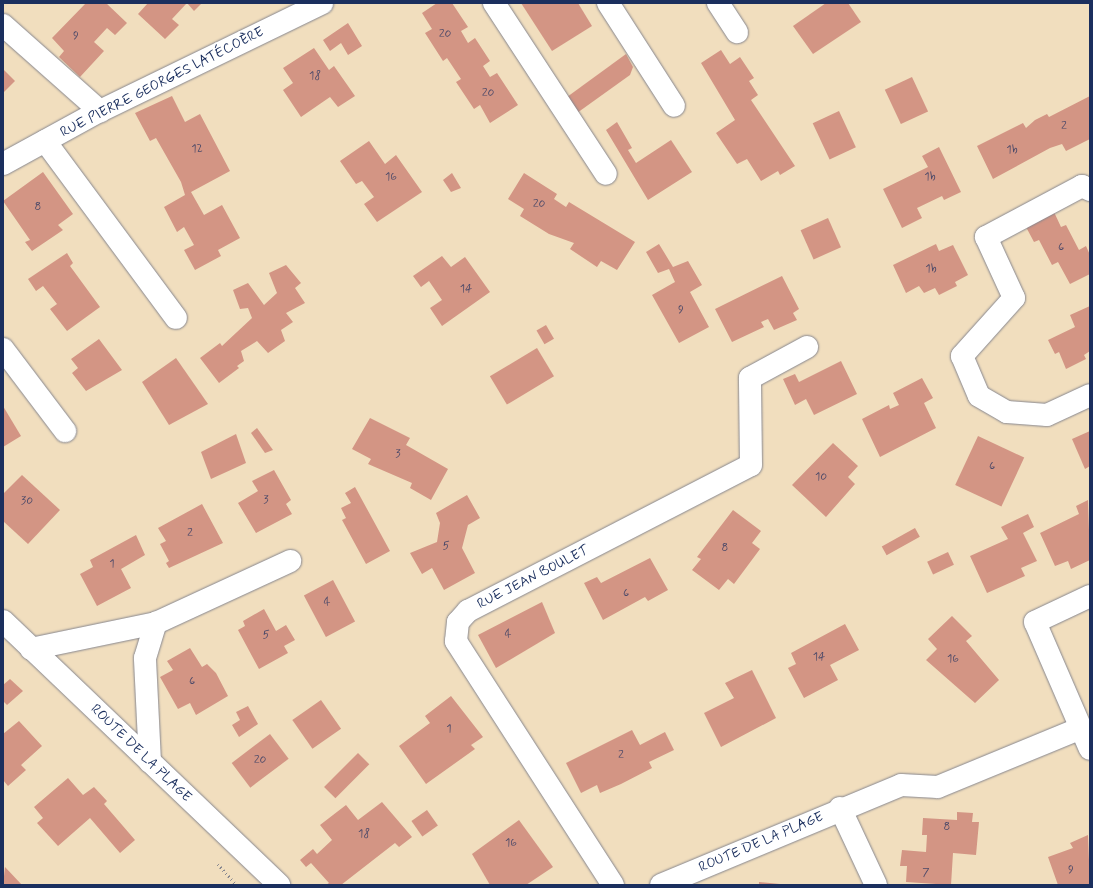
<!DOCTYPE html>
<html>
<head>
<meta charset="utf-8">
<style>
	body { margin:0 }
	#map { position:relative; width:1093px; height:888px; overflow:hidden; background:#f1debe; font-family:Mynerve,sans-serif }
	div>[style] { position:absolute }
	.building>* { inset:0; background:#d39584; transform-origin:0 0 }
	.path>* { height:2.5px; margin-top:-1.25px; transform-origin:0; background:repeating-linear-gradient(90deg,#86868e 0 1px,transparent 0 4px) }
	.roads { filter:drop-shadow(0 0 1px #86868e) drop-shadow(0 0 1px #86868e) }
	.minor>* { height:22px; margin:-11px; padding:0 11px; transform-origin:11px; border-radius:11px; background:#fff }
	span { translate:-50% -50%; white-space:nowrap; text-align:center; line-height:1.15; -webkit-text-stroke:3.5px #fff; paint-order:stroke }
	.number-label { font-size:12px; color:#494868 }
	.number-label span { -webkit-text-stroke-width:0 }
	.street-label { font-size:14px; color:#1b2f5e }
	.frame { position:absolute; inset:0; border:4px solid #1b2f5e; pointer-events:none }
</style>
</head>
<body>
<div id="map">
	<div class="building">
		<i style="clip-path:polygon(86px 3px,106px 3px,127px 23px,115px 35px,107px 28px,94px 42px,104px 51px,80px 77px,59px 57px,64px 51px,52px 38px)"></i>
		<i style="clip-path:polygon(148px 3px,202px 3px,194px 11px,187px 3px,172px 19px,179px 25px,165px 39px,138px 14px)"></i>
		<i style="clip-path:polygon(437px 3px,452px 3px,468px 27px,461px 31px,468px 43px,475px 38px,490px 61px,483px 66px,490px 77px,497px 73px,518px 105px,490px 123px,480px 105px,474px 109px,456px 82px,461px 79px,447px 58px,443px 61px,425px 33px,432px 29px,422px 13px)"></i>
		<i style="clip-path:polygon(521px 3px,578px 3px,592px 26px,552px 51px)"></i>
		<i style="clip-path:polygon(826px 3px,848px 3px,861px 22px,813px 54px,793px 26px)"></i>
		<i style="clip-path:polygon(348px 23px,362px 46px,348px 55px,341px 43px,330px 51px,323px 40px)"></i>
		<i style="clip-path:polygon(314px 48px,329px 70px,334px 66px,355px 96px,338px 107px,330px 97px,301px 117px,283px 90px,293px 83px,283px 68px)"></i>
		<i style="clip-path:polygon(721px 50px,730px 64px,740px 57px,754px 78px,749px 81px,758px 95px,751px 100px,795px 166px,780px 175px,778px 171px,761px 181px,747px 159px,737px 164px,716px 133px,735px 120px,701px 63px)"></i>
		<i style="clip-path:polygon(626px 54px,633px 67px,630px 75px,577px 113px,567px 97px)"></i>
		<i style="clip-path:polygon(3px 69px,15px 81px,3px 93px)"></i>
		<i style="left:912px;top:77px;width:38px;height:30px;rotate:65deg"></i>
		<i style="clip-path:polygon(172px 96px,185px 122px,200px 114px,230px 171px,191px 192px,204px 215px,222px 205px,240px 238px,218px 250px,221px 256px,195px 270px,184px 250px,194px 245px,184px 227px,177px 232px,164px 207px,185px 195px,181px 182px,156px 138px,150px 141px,135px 113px)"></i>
		<i style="clip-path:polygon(1090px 96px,1090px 139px,1066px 151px,1062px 144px,1050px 148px,993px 179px,977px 146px,1023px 123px,1026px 128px,1035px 120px,1047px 114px,1049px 117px)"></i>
		<i style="left:839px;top:111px;width:40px;height:29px;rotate:65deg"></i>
		<i style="clip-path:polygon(617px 122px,632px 148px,628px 150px,636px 163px,671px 140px,692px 172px,648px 200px,606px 130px)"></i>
		<i style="clip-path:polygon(369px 141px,385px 164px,396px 155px,422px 192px,377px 222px,364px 204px,374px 197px,362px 181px,356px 184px,340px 161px)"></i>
		<i style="clip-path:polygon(939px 147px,961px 192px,944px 200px,942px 196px,917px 208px,922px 218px,902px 228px,883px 189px,928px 167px,922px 156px)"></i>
		<i style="clip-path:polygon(43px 172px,73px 214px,58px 225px,63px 230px,32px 251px,25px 242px,30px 240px,3px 201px)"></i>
		<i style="clip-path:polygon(452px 173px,461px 188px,451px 192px,443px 180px)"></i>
		<i style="clip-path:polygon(524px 173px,557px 194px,554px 199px,566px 207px,569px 202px,635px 242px,617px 270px,601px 261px,597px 267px,570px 249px,574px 243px,549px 234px,520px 216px,524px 209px,508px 199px)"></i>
		<i style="clip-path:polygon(1054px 212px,1061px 227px,1066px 225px,1079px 250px,1086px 246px,1090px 255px,1090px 274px,1070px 284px,1058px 262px,1052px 265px,1039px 240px,1034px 242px,1026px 227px)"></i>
		<i style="left:828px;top:218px;width:32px;height:30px;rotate:66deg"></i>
		<i style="clip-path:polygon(659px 244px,673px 267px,688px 261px,702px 285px,690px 292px,709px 327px,679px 343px,652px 295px,675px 282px,669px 269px,658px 273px,646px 252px)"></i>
		<i style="clip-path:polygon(936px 244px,939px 251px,953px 245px,968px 275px,955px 282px,957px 286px,939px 295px,935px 288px,924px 293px,919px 286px,906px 293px,893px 265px)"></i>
		<i style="clip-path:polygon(67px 253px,73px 263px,70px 266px,100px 307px,67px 331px,50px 309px,57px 304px,43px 286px,36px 291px,28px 279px)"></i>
		<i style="clip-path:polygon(442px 256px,451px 267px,465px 257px,490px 292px,442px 326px,430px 308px,442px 300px,429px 281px,421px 287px,413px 276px)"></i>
		<i style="clip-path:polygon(286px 265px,301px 283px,295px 288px,305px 303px,286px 313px,293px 322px,281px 330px,285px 341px,268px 353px,257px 341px,241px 351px,244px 361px,237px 366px,239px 368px,219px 383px,200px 358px,220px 343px,222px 346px,252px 318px,248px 308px,240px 309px,233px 290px,248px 283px,264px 305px,277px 293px,269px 273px)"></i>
		<i style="clip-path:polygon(782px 276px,799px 309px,793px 313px,797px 320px,774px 330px,768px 319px,761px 322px,764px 327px,732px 342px,715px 309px)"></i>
		<i style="clip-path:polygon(1090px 306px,1090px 351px,1084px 355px,1086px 359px,1066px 369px,1059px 352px,1055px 354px,1048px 340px,1075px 327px,1070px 315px)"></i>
		<i style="left:546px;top:325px;width:16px;height:11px;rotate:60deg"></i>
		<i style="clip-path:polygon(99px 339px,122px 370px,86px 391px,72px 373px,78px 368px,71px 359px)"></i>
		<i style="left:537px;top:348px;width:33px;height:55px;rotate:59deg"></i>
		<i style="clip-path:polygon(176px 358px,208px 404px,169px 425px,142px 382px)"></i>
		<i style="clip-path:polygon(841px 361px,857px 394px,814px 415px,806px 399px,795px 405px,783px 379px,795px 374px,799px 382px)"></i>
		<i style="clip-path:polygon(922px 378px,933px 398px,924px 403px,936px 428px,880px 457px,862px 419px,889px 405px,890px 409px,899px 405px,893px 393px)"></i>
		<i style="clip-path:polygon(3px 406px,21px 436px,3px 447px)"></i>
		<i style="clip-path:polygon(370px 418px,410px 438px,406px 445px,448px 469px,431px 500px,410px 488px,412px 483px,368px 464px,371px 459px,352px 449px)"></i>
		<i style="clip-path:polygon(257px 428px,273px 450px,265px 453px,251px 433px)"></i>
		<i style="clip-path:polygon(1090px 431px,1090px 466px,1085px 469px,1072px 439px)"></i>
		<i style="clip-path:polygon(236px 434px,246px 463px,211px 479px,201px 452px)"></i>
		<i style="left:978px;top:436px;width:51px;height:54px;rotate:25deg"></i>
		<i style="clip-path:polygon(833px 443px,858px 466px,848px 477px,855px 484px,826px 517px,792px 485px)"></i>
		<i style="clip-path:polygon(274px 470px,291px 500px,286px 504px,292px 514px,256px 533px,238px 503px,258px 491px,252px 481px)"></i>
		<i style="clip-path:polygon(22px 475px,60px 510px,28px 544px,3px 521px,3px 494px)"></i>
		<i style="clip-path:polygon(355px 487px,390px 551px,366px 564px,342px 520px,346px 518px,341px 508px,351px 503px,345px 493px)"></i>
		<i style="clip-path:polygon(467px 495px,480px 518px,468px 525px,462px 548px,475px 573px,444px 590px,432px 568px,422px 574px,410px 553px,437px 542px,440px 523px,436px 513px)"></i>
		<i style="clip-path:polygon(1088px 500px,1090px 560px,1071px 569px,1068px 561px,1055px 566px,1040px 533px,1079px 514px,1076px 506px)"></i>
		<i style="clip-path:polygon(202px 504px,223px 543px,169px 568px,166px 563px,169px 561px,160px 544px,166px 541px,158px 528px)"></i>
		<i style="clip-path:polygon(733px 510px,761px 531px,752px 543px,760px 549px,734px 584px,728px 579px,719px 590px,692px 570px,701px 559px,697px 557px)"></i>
		<i style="clip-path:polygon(1028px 514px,1034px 527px,1023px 533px,1037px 561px,1021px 568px,1025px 576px,987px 593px,970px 556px,1008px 539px,1001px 527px)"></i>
		<i style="left:915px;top:528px;width:10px;height:38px;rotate:61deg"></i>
		<i style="clip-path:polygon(136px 535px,145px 555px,121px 569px,131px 588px,97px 606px,80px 574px,93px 567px,90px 560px)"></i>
		<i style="left:948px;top:552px;width:14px;height:23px;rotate:65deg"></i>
		<i style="clip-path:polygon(650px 558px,668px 590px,648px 601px,645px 597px,603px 620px,584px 583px,597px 577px,601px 583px)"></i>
		<i style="left:333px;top:580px;width:47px;height:33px;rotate:62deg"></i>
		<i style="clip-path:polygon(542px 602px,555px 633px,496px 668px,478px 635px)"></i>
		<i style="clip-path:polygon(264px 609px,276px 631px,286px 625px,295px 640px,284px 646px,288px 653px,259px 669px,238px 630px,245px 626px,243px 621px)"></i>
		<i style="clip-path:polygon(952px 616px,972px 636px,966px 641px,999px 680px,975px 703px,926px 660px,937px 649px,928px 639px)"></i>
		<i style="clip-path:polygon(845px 624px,859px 650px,830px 665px,838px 680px,804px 698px,788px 668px,796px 664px,791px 653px)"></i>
		<i style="clip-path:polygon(190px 648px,202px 667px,207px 664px,216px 673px,228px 696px,196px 715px,190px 703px,178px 709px,160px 677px,173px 670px,167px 661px)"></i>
		<i style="clip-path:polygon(752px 670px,776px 718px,721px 747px,704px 713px,734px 698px,725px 683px)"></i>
		<i style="clip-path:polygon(10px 679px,23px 691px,7px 705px,3px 701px,3px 685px)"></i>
		<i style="clip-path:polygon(451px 696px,483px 737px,471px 745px,475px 749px,426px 784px,399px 746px,430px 723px,425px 716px)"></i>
		<i style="left:321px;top:700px;width:35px;height:35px;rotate:55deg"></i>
		<i style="clip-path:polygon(248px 706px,258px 724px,239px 737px,232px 725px,240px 720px,236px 712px)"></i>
		<i style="clip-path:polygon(19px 721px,42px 746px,21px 765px,26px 770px,8px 786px,3px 780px,3px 734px)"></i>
		<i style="clip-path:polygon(632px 730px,640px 745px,665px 732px,674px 750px,649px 762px,652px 768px,621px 784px,600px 793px,597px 785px,581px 793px,566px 763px)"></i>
		<i style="left:270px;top:734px;width:31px;height:48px;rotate:53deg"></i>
		<i style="left:358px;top:753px;width:16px;height:48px;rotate:45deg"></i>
		<i style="clip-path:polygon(68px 778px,83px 795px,94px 787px,107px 801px,104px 804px,135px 840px,120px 853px,90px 818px,58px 846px,37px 823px,43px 818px,34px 807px)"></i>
		<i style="clip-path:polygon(382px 802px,412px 837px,399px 847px,395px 843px,341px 885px,326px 885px,329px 883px,311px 863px,306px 867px,300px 860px,313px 849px,317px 854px,332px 840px,320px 825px,346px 805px,358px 820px)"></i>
		<i style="left:427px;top:810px;width:19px;height:19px;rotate:55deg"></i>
		<i style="clip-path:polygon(957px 812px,973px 813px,972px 822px,979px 822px,976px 855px,953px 853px,951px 885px,906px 882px,907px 866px,900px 866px,902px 850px,926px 852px,927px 835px,922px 835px,923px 818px,957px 820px)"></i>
		<i style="clip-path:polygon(519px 820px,553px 867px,526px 885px,490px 885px,472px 854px)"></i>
		<i style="clip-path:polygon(1088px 835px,1090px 885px,1058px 885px,1048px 857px,1073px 848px,1070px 843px)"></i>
		<i style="clip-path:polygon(5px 867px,22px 885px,3px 885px)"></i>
		<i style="clip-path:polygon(759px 882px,780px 884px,780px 885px,759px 885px)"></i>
	</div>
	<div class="path">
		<i style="left:218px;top:864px;width:28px;rotate:48deg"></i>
	</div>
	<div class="roads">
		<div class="minor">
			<i style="left:494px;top:3px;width:204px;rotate:56.8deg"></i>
			<i style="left:608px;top:3px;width:122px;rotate:57.3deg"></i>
			<i style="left:718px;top:3px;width:35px;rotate:57deg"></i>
			<i style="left:3px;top:25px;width:130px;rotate:41.6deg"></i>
			<i style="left:45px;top:141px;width:220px;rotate:53.5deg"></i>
			<i style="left:3px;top:164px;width:111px;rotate:-28.7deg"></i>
			<i style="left:100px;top:111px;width:247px;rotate:-25.9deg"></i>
			<i style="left:1090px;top:190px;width:9px;rotate:-153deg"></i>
			<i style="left:1082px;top:186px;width:109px;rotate:152deg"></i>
			<i style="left:986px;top:237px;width:67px;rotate:65.3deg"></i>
			<i style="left:1014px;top:298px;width:78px;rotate:131.9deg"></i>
			<i style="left:962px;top:356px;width:43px;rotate:67deg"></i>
			<i style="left:979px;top:396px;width:32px;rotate:30deg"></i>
			<i style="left:1007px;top:412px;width:40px;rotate:4.3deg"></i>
			<i style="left:1047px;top:415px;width:47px;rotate:-24.9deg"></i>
			<i style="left:3px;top:349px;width:103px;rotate:52.9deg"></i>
			<i style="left:1090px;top:596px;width:61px;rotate:154.7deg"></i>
			<i style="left:1035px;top:622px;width:138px;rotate:66.6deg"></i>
			<i style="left:3px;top:621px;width:382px;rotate:43.7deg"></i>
			<i style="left:31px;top:649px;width:128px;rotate:-11.7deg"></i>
			<i style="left:156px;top:623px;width:148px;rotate:-24.8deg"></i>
			<i style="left:150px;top:762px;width:104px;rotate:-92.8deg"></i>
			<i style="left:145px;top:658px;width:37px;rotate:-73deg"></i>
			<i style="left:840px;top:808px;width:85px;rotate:64.9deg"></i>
			<i style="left:613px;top:885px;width:290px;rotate:-122.8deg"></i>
			<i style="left:456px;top:641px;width:19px;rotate:-84deg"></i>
			<i style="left:458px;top:622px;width:15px;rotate:-48deg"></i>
			<i style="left:468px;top:611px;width:318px;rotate:-27.3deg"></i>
			<i style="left:751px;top:465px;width:87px;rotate:-90.7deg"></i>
			<i style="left:750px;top:378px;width:65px;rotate:-28.5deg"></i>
			<i style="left:661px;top:885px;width:260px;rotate:-22.6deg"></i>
			<i style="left:901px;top:785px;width:37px;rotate:3deg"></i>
			<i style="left:938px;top:787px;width:155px;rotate:-22.4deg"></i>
		</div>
	</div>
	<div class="number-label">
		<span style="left:445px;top:35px">20</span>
		<span style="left:76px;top:37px">9</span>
		<span style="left:315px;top:77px">18</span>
		<span style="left:488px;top:94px">20</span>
		<span style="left:1064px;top:127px">2</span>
		<span style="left:197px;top:150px">12</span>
		<span style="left:1012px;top:151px">1b</span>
		<span style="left:391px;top:178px">16</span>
		<span style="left:930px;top:178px">1b</span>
		<span style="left:539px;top:205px">20</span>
		<span style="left:38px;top:208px">8</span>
		<span style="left:1061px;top:248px">6</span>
		<span style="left:931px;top:270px">1b</span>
		<span style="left:466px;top:290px">14</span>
		<span style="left:681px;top:311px">9</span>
		<span style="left:398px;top:455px">3</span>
		<span style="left:992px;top:467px">6</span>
		<span style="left:821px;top:478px">10</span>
		<span style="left:266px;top:501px">3</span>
		<span style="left:27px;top:502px">30</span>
		<span style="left:190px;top:534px">2</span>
		<span style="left:446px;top:547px">5</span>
		<span style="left:725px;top:549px">8</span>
		<span style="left:112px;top:565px">1</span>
		<span style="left:626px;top:594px">6</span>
		<span style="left:327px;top:603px">4</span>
		<span style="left:508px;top:635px">4</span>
		<span style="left:266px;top:636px">5</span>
		<span style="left:819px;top:658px">14</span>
		<span style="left:953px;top:660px">16</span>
		<span style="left:192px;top:682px">6</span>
		<span style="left:449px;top:730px">1</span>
		<span style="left:621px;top:756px">2</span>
		<span style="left:260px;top:761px">20</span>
		<span style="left:947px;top:828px">8</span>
		<span style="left:364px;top:835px">18</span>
		<span style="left:511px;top:844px">16</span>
		<span style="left:1071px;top:871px">9</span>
		<span style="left:926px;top:874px">7</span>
	</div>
	<div class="street-label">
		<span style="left:162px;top:82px;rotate:-27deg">RUE PIERRE GEORGES LATÉCOÈRE</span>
		<span style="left:533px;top:577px;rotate:-27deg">RUE JEAN BOULET</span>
		<span style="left:141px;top:753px;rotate:44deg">ROUTE DE LA PLAGE</span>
		<span style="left:761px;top:842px;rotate:-23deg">ROUTE DE LA PLAGE</span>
	</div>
	<div class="frame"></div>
</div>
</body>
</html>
